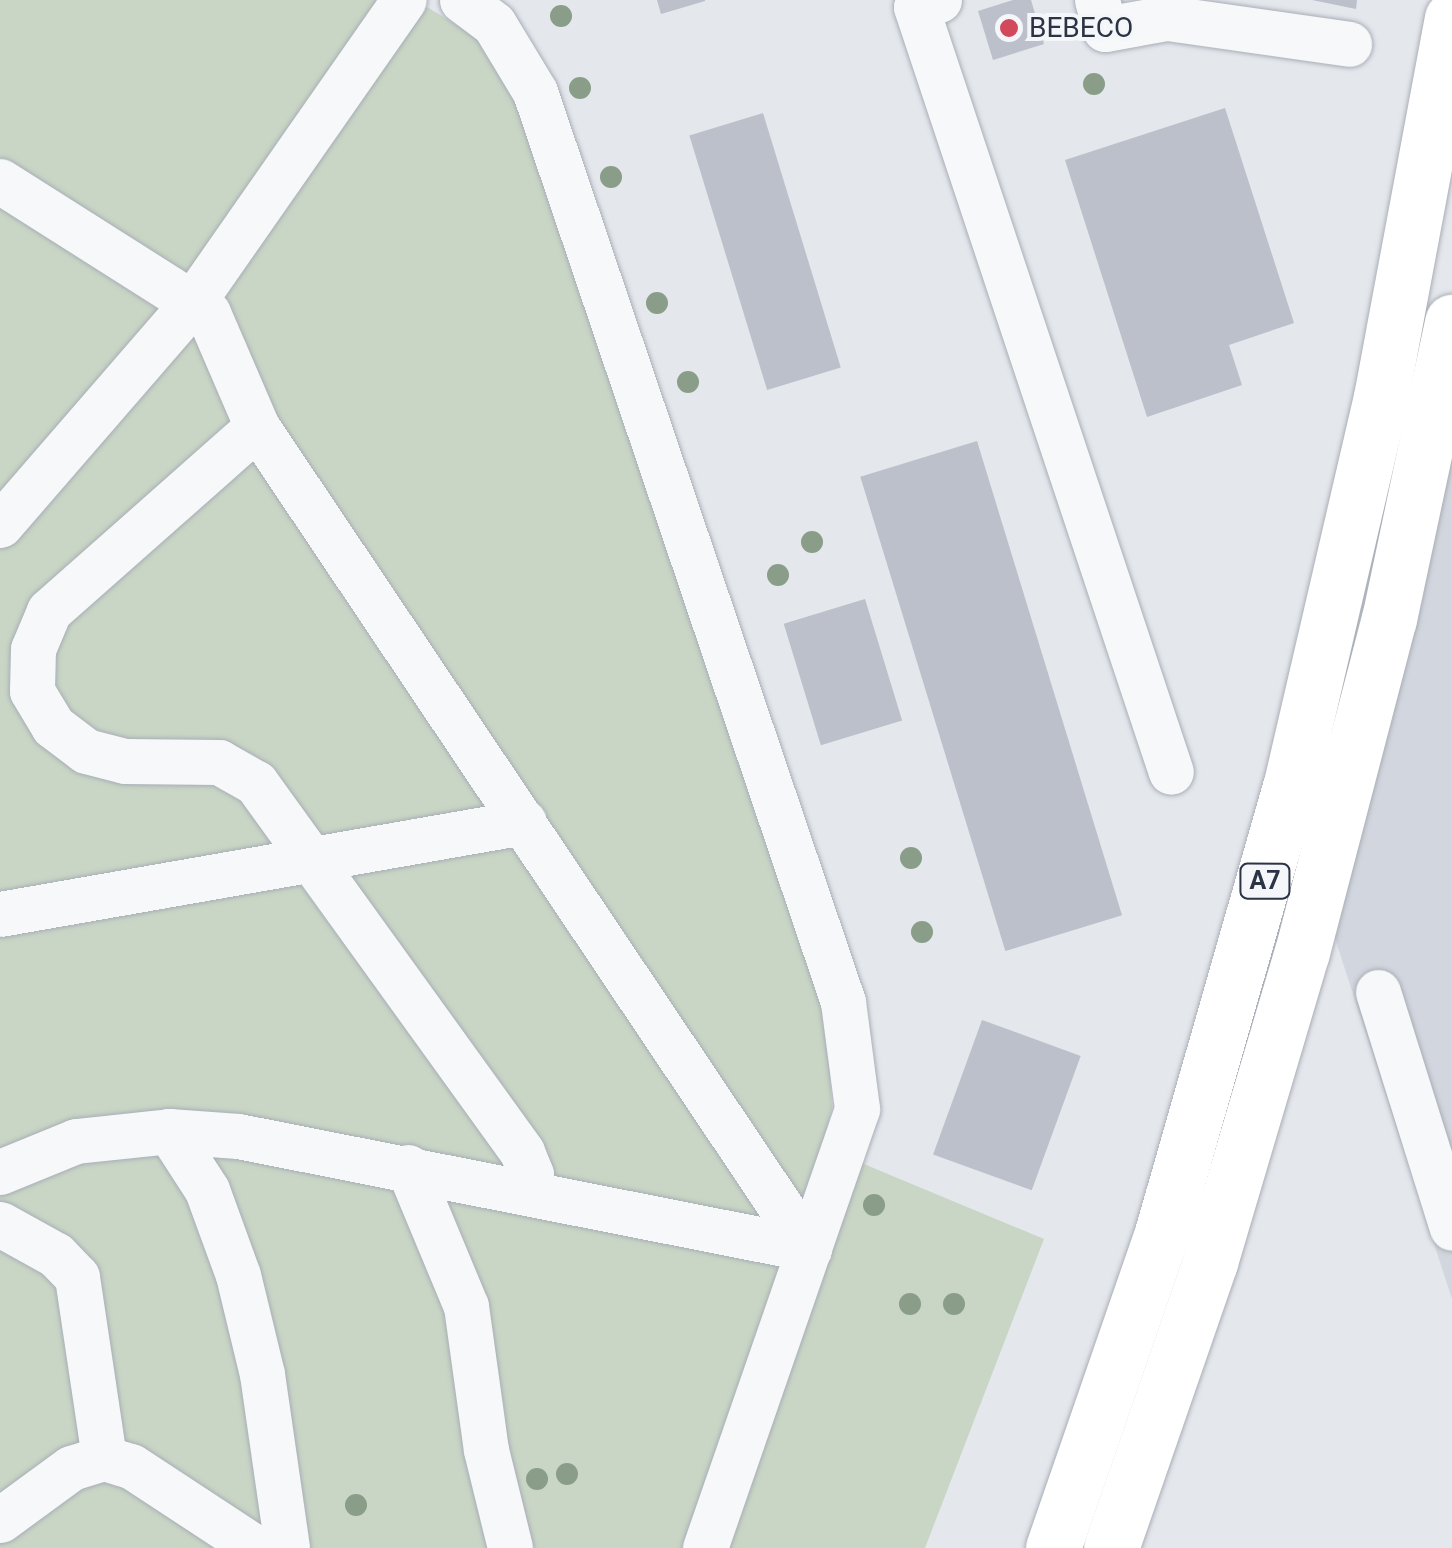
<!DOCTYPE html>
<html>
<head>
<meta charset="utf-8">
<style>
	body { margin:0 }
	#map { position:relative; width:1452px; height:1548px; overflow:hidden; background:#e4e7ec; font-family:Roboto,sans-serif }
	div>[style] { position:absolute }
	.built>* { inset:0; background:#d2d6de }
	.green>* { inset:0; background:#c9d6c5 }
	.building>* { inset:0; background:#bbc0ca; transform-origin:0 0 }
	.roads { filter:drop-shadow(0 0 2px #a9aeb7) drop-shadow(0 0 2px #a9aeb7) }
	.minor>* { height:45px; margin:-22.5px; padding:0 22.5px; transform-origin:22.5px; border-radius:22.5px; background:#f7f8fa }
	.highway>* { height:55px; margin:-27.5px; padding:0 27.5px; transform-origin:27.5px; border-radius:27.5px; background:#fff }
	.trees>* { width:22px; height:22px; margin:-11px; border-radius:50%; background:#899d89 }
	.dots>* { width:28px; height:28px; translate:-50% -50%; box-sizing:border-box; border:5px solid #f4f6f9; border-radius:50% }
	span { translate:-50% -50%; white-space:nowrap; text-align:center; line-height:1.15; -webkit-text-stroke:8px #f4f6f9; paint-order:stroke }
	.shield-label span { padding:2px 8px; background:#f4f6f9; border:2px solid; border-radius:8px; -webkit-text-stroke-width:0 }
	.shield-label { font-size:25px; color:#2b3445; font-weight:700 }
	.poi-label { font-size:28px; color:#2b3445 }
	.left { translate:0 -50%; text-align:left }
</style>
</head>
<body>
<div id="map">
	<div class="built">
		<i style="clip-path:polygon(1452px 440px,1452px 1299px,1331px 926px)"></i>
	</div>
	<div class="green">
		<i style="clip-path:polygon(0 0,415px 0,474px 35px,521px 99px,826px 1009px,832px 1108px,823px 1147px,1044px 1239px,925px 1548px,0 1548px)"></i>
	</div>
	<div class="building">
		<i style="clip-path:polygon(657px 0,705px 0,705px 1px,661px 14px)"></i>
		<i style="clip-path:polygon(1013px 0,1031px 0,1044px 44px,993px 60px,978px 11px)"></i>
		<i style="clip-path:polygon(1312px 0,1357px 0,1356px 9px)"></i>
		<i style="clip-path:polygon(1225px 108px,1294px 323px,1229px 345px,1242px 385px,1147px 417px,1065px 160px)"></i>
		<i style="left:763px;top:113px;width:266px;height:77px;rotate:73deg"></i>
		<i style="left:977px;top:441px;width:496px;height:122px;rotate:73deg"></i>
		<i style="left:865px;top:599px;width:127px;height:85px;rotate:73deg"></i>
		<i style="left:982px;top:1020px;width:105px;height:143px;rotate:20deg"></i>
	</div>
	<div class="roads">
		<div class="minor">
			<i style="left:462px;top:0;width:40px;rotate:37deg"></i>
			<i style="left:494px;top:24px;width:79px;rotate:58.9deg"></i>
			<i style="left:535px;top:92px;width:961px;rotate:71.3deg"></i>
			<i style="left:843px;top:1002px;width:108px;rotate:82.5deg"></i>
			<i style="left:857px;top:1109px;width:465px;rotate:109.1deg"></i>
			<i style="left:939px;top:0;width:24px;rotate:163deg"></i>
			<i style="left:916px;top:7px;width:806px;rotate:71.57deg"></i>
			<i style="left:1097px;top:0;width:30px;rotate:75deg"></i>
			<i style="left:1105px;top:29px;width:63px;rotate:-10.1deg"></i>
			<i style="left:1167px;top:18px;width:184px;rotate:8.1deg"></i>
			<i style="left:0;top:181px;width:246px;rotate:32.4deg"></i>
			<i style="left:208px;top:313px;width:124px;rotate:66.7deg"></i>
			<i style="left:257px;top:427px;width:990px;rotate:56.12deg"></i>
			<i style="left:257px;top:427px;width:278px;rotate:138.5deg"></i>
			<i style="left:49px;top:611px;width:41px;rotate:112.8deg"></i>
			<i style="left:33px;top:649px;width:42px;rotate:91.4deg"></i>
			<i style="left:32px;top:691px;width:41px;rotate:59deg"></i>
			<i style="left:53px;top:726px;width:41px;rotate:37.1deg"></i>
			<i style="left:86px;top:751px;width:40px;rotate:14.4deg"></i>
			<i style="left:125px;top:761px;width:94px;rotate:0.6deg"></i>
			<i style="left:219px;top:762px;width:43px;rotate:29.6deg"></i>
			<i style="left:256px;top:783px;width:455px;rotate:54.2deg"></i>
			<i style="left:522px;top:1152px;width:24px;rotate:68deg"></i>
			<i style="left:531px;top:1174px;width:17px;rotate:97deg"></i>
			<i style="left:0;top:525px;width:295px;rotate:-49.1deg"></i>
			<i style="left:193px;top:302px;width:368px;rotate:-55.1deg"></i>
			<i style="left:0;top:914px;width:532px;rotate:-9.96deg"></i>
			<i style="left:1378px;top:992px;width:247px;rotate:72.6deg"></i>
			<i style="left:169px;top:1131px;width:70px;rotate:57.2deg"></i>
			<i style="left:207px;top:1190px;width:90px;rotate:70deg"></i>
			<i style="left:238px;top:1275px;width:102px;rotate:76.4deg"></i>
			<i style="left:262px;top:1374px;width:176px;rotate:81.8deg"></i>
			<i style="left:408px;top:1167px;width:151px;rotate:67.4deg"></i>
			<i style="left:466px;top:1306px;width:145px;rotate:82.1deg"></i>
			<i style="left:486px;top:1450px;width:101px;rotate:76.2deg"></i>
			<i style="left:0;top:1172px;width:82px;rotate:-22.2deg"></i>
			<i style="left:76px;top:1141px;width:94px;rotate:-6.1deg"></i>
			<i style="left:169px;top:1131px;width:69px;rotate:4.1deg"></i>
			<i style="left:238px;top:1136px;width:582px;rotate:11.19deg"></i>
			<i style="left:0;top:1224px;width:64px;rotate:29deg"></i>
			<i style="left:56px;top:1255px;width:30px;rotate:46deg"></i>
			<i style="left:77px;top:1277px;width:183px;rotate:81.5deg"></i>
			<i style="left:0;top:1520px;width:88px;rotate:-36.2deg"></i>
			<i style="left:71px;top:1468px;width:34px;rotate:-17deg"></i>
			<i style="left:104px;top:1458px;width:28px;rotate:17deg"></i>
			<i style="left:131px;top:1466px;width:149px;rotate:33.3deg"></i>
		</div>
		<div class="highway">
			<i style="left:1053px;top:1548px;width:333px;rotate:-70.9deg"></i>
			<i style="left:1162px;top:1233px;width:463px;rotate:-74deg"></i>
			<i style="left:1290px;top:788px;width:401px;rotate:-76.9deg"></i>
			<i style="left:1381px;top:397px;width:385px;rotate:-79.4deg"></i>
			<i style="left:1111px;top:1548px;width:303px;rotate:-70.9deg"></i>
			<i style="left:1210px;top:1262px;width:323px;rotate:-73.5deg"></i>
			<i style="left:1302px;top:952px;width:344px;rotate:-75.4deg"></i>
			<i style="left:1389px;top:619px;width:304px;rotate:-78deg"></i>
		</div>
	</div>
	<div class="trees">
		<i style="left:561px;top:16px"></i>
		<i style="left:1094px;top:84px"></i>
		<i style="left:580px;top:88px"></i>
		<i style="left:611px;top:177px"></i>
		<i style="left:657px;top:303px"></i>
		<i style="left:688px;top:382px"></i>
		<i style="left:812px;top:542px"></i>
		<i style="left:778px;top:575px"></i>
		<i style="left:911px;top:858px"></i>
		<i style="left:922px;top:932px"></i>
		<i style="left:874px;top:1205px"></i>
		<i style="left:910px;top:1304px"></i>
		<i style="left:954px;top:1304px"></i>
		<i style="left:567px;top:1474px"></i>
		<i style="left:537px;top:1479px"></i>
		<i style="left:356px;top:1505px"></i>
	</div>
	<div class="dots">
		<i style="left:1009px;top:28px;background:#d1495b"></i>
	</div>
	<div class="shield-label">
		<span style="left:1265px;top:881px">A7</span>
	</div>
	<div class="poi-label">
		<span class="left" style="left:1029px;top:28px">BEBECO</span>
	</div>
</div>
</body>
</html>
